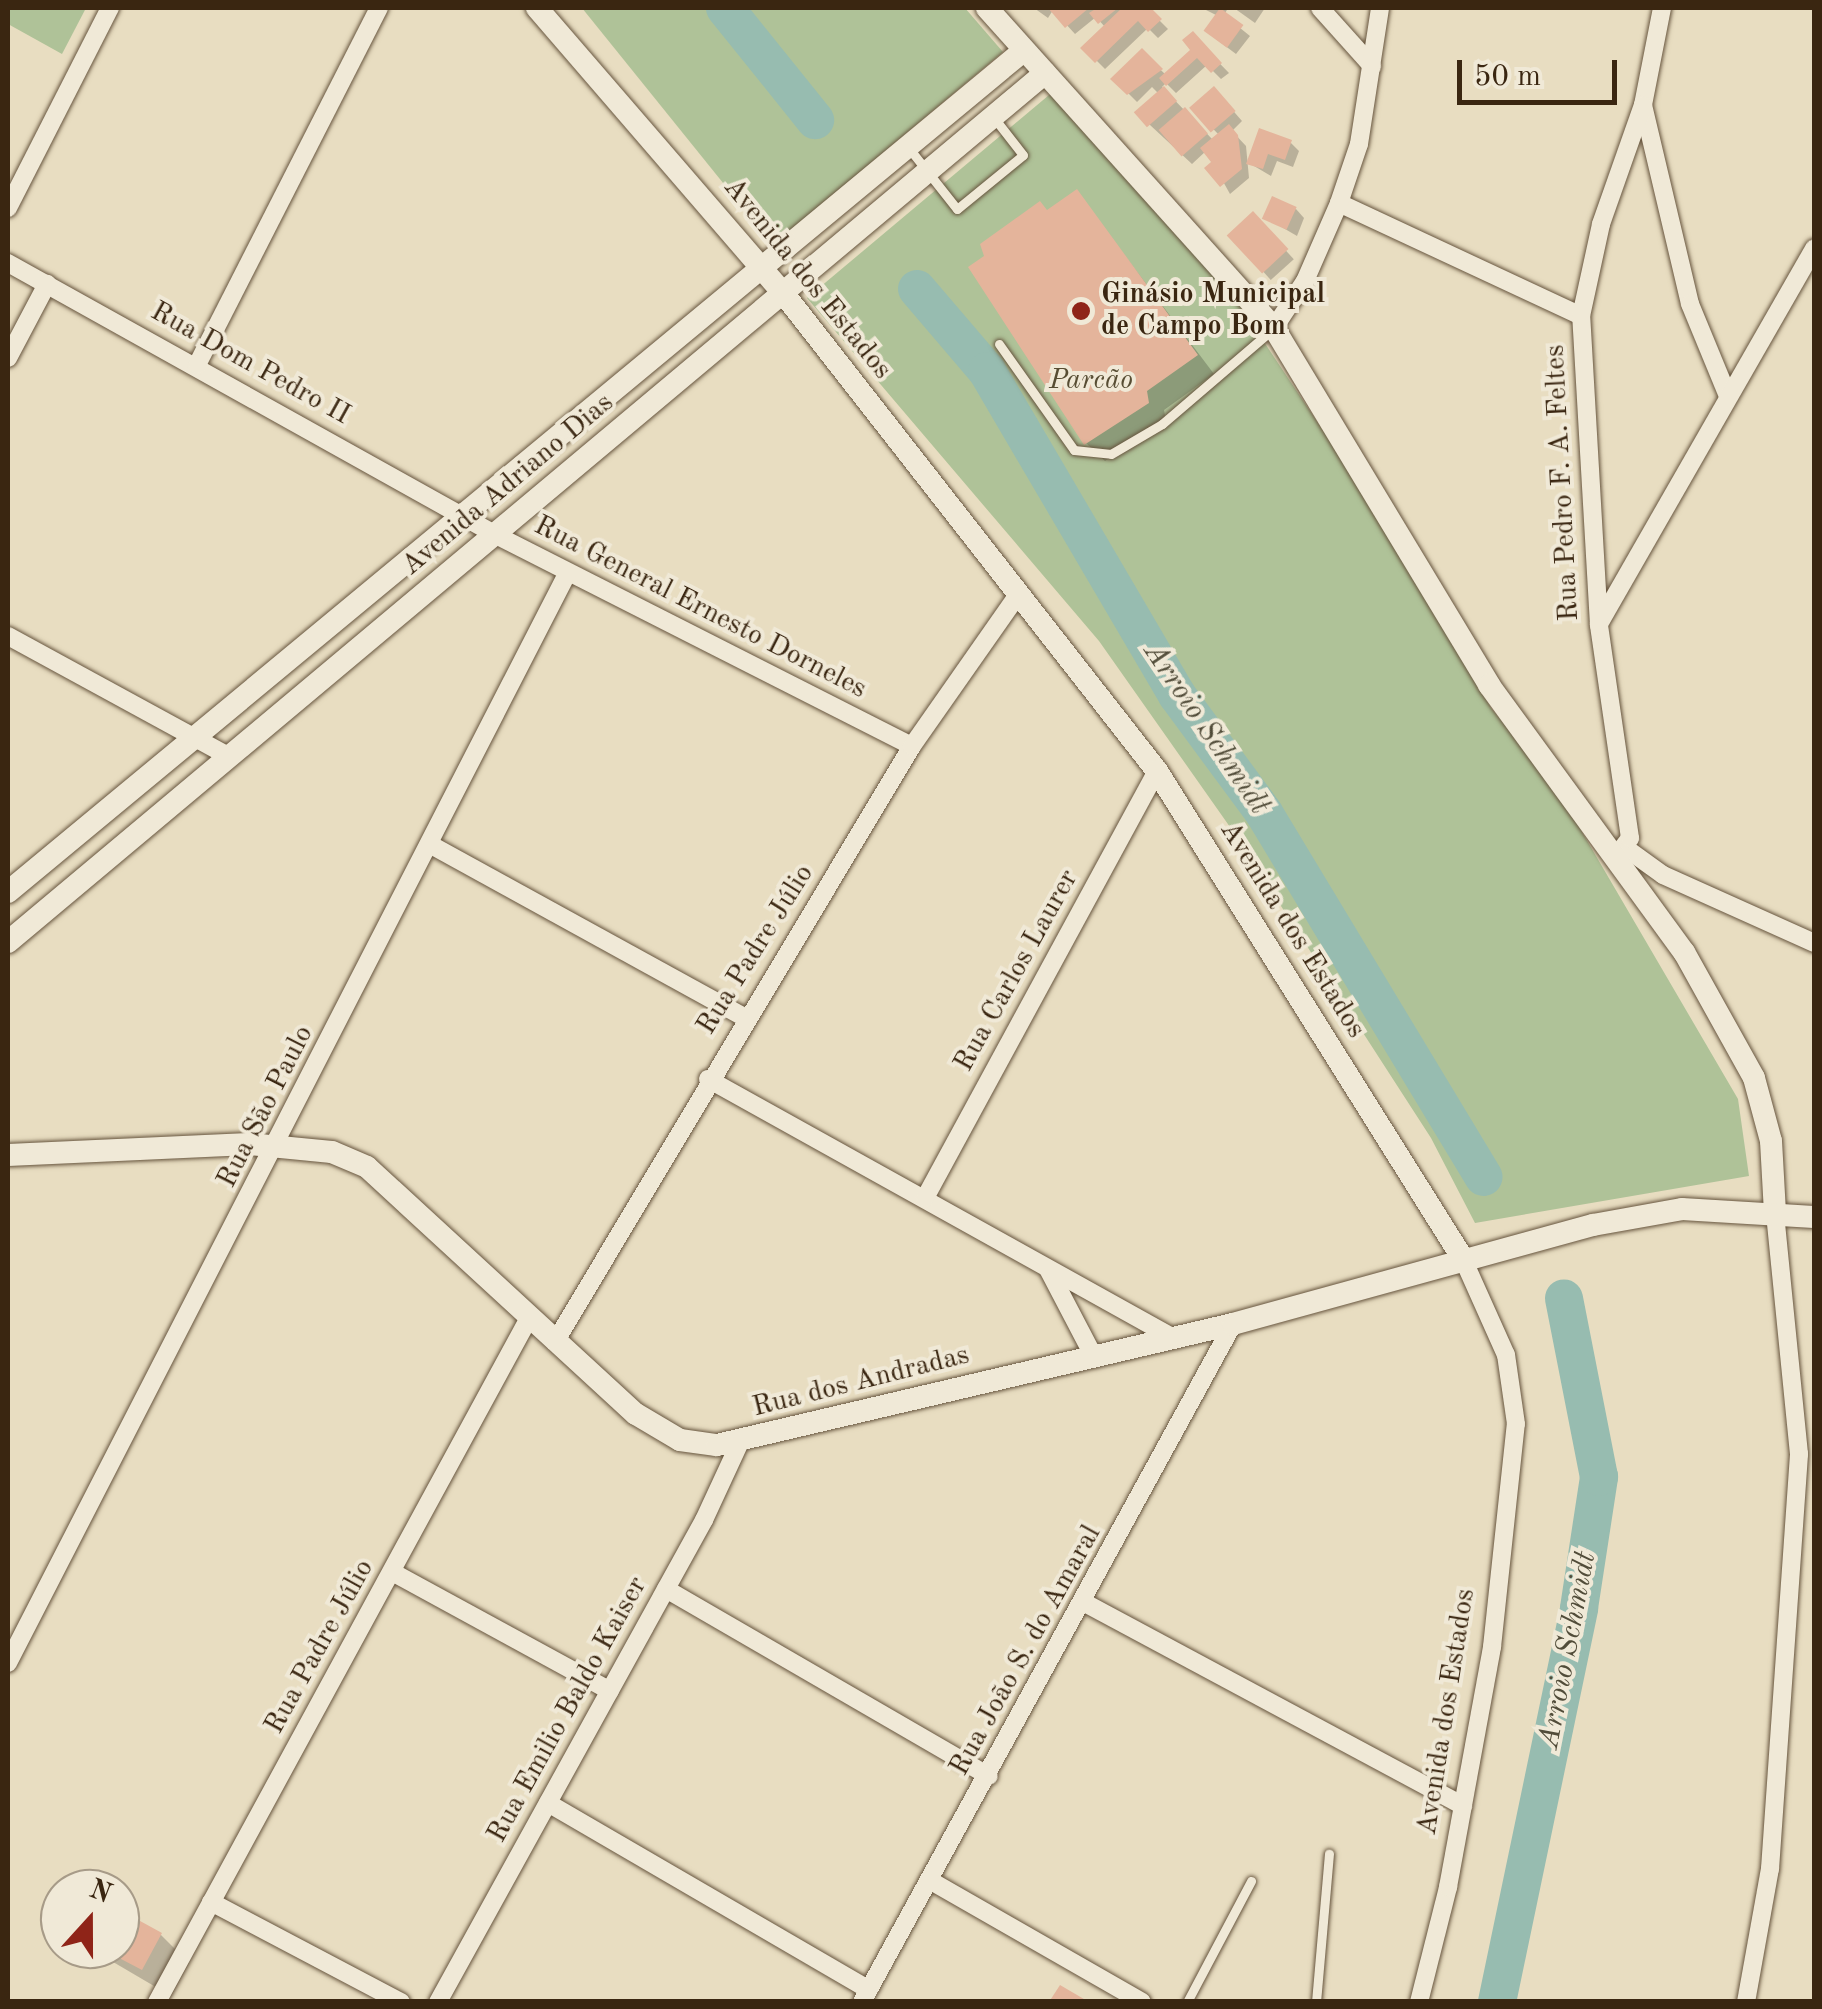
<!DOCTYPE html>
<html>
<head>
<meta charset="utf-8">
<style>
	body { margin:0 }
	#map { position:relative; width:1822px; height:2009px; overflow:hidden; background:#e8ddc1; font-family:"Old Standard TT",serif }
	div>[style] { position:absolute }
	.green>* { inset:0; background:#afc298 }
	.shadow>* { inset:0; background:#0003; transform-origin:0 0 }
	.river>* { height:38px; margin:-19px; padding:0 19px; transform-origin:19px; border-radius:19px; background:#97bcb0 }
	.building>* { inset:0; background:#e4b49b; transform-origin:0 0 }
	.roads { filter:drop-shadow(0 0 2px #66543d) drop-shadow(0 0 2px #66543d) }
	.service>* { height:9px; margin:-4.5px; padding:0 4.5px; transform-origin:4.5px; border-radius:4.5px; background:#f0e9d7 }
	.minor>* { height:18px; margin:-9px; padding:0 9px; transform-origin:9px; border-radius:9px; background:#f0e9d7 }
	.tertiary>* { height:22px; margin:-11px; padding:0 11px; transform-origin:11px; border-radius:11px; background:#f0e9d7 }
	.dots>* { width:28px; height:28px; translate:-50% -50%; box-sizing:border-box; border:5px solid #f0e9d7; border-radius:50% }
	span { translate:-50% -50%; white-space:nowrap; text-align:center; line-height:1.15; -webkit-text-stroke:8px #f0e9d7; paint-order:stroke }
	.street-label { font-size:28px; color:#3a2611 }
	.poi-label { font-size:28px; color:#3a2611; font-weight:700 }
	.left { translate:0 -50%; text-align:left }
	.park-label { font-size:28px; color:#574d33; font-style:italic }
	.water-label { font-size:30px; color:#514c39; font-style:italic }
	.frame { position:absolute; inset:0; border:10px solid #3a2611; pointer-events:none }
	.north { position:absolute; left:40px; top:1869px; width:100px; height:100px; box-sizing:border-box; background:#f0e9d7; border:2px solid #a79b88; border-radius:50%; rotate:21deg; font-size:28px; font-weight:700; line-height:40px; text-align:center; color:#3a2611 }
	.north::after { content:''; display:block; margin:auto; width:35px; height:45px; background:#8f2418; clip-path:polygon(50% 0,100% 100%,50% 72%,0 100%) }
	.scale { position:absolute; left:1457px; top:60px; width:160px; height:45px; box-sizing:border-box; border:5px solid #3a2611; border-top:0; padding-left:12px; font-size:30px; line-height:35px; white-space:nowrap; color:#3a2611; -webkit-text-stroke:8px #f0e9d7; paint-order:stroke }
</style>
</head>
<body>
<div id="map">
	<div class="green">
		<i style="clip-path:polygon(8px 8px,86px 8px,62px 54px,8px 24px)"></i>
		<i style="clip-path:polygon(582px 8px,965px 8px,1003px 52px,773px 245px)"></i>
		<i style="clip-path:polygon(1055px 90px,1240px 306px,1368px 498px,1491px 708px,1558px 791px,1738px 1099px,1749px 1176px,1475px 1223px,1431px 1138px,1230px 827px,1099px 641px,807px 298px)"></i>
	</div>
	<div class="shadow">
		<i style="clip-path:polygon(1034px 8px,1134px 8px,1146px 16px,1151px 12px,1168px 29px,1158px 38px,1148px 28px,1105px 69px,1084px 48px,1105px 27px,1096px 17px,1075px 34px,1053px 10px,1048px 18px)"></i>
		<i style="clip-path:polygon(1202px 8px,1228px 8px,1224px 15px,1250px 36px,1236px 54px,1216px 39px,1218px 16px)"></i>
		<i style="clip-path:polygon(1234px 8px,1265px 8px,1255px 23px)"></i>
		<i style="clip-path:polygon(1192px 35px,1229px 73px,1221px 79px,1207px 65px,1176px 93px,1166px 83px,1162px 87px,1213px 140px,1219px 135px,1193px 108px,1222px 98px,1242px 121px,1232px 131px,1246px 146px,1249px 178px,1230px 194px,1206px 151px,1192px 164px,1136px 112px,1158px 93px,1152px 87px,1137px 102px,1114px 79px,1142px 52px,1166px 75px,1193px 50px)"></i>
		<i style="clip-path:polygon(1290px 142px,1299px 151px,1293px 167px,1277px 161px,1271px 176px,1249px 163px)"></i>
		<i style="clip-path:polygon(1077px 192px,1214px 374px,1164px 410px,1166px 421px,1105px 461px,1086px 443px,987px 257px)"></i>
		<i style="clip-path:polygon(1296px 209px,1304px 218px,1297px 236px,1266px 218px)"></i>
		<i style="left:1253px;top:214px;width:61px;height:31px;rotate:48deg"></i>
		<i style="clip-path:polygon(120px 1913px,161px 1935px,189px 1963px,171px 1996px,91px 1949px,120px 1949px)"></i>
	</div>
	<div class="river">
		<i style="left:725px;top:8px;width:144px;rotate:51.2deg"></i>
		<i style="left:917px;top:289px;width:108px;rotate:49.5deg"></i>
		<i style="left:987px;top:371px;width:376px;rotate:59.6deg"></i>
		<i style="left:1177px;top:695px;width:147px;rotate:53.6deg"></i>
		<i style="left:1264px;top:813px;width:425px;rotate:58.9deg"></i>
		<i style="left:1497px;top:2002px;width:402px;rotate:-78.2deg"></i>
		<i style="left:1579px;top:1608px;width:133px;rotate:-81.3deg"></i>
		<i style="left:1599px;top:1477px;width:182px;rotate:-101.1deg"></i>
	</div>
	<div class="building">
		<i style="clip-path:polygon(1048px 8px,1089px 8px,1065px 28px)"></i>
		<i style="clip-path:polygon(1097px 8px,1118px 8px,1098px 24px,1089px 13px)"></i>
		<i style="clip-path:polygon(1122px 8px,1151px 8px,1162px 19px,1148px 32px,1138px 21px,1095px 63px,1080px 48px)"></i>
		<i style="left:1220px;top:8px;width:29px;height:28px;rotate:36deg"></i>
		<i style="clip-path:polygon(1193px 31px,1222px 63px,1211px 73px,1197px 58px,1166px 86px,1159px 78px,1190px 50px,1182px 40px)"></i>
		<i style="clip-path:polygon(1142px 48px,1163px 69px,1127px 95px,1110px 79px)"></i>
		<i style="left:1164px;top:86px;width:20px;height:40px;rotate:49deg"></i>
		<i style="left:1214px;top:86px;width:33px;height:33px;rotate:49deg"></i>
		<i style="left:1185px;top:107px;width:35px;height:35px;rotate:49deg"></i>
		<i style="clip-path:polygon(1229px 124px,1238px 135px,1242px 169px,1220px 187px,1204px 168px,1211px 162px,1200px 148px)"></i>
		<i style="clip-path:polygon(1259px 128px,1292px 140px,1285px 160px,1268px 154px,1263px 169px,1246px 164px)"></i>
		<i style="clip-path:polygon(1077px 189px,1198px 355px,1147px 391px,1149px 403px,1084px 445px,968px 267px,984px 256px,980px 244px,1040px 201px,1047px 210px)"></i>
		<i style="left:1272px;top:196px;width:27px;height:25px;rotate:24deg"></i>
		<i style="left:1253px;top:211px;width:52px;height:36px;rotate:47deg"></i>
		<i style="clip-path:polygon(120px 1910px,162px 1933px,142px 1970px,102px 1949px,120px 1949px)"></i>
		<i style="clip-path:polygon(1060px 1985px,1089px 2002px,1049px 2002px)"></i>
	</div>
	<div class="roads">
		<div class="service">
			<i style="left:908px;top:147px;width:79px;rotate:51.7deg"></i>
			<i style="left:957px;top:209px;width:85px;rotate:-39.3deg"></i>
			<i style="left:1023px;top:155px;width:46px;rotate:-127.9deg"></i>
			<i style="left:999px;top:344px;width:130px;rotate:54.7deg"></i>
			<i style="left:1074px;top:450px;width:37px;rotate:6deg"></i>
			<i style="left:1111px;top:454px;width:59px;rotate:-30.5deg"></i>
			<i style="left:1162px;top:424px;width:146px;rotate:-40.6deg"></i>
			<i style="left:1187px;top:2002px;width:137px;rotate:-62.1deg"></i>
			<i style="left:1316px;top:2002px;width:149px;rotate:-85deg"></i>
		</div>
		<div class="minor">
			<i style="left:1320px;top:8px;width:78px;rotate:48.1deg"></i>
			<i style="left:1662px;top:8px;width:99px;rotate:101.1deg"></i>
			<i style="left:1643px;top:105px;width:204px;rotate:76.7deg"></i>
			<i style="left:1690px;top:304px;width:100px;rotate:67.6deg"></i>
			<i style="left:1339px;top:203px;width:267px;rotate:25deg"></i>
			<i style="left:8px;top:208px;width:225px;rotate:-63deg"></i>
			<i style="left:8px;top:263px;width:559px;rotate:29.13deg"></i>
			<i style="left:496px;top:535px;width:466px;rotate:26.9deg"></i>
			<i style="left:1274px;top:328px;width:56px;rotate:-56.6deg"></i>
			<i style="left:1305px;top:281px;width:85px;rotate:-66.4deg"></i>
			<i style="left:1339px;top:203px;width:62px;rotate:-71.3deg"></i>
			<i style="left:1359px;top:144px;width:138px;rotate:-81.2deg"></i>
			<i style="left:8px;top:358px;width:84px;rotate:-62.2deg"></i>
			<i style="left:197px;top:365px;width:401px;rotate:-63deg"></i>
			<i style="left:1599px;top:624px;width:433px;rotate:-60.2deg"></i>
			<i style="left:8px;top:636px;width:253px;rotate:28.6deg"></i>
			<i style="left:431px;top:845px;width:361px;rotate:28.8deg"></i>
			<i style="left:1627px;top:849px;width:44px;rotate:35.8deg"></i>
			<i style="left:1663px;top:875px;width:166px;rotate:24.2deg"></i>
			<i style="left:1615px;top:858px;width:25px;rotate:-53deg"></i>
			<i style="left:1630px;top:838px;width:215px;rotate:-98.3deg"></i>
			<i style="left:1599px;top:625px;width:310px;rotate:-93.3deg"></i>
			<i style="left:1581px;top:316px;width:94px;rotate:-77.7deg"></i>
			<i style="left:1601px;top:224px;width:126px;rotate:-70.6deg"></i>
			<i style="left:708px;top:1079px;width:531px;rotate:29.08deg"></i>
			<i style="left:925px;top:1198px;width:486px;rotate:-61.5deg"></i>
			<i style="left:1048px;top:1269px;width:99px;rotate:62.4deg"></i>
			<i style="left:555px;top:1342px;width:695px;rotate:-59.08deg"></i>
			<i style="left:912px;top:746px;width:183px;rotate:-55deg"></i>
			<i style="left:392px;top:1572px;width:248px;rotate:28.6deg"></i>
			<i style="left:666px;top:1589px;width:373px;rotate:30.1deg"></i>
			<i style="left:1085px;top:1603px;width:429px;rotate:28.2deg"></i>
			<i style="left:8px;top:1663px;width:1226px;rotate:-62.83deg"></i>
			<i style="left:548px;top:1803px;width:371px;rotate:30.2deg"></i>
			<i style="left:931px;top:1881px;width:243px;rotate:29.8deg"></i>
			<i style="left:211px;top:1902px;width:215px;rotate:27.8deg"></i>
			<i style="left:157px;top:2002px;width:779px;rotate:-61.46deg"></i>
			<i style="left:438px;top:2002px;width:551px;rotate:-61.11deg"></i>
			<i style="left:704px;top:1520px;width:86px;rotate:-65.2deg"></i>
			<i style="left:862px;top:2002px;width:773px;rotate:-61.31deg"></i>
			<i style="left:1419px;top:2002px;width:119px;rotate:-75.8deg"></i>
			<i style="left:1448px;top:1887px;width:244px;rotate:-79.6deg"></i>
			<i style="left:1492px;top:1647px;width:224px;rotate:-83.9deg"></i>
			<i style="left:1516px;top:1424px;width:70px;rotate:-98.2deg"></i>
			<i style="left:1506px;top:1355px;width:105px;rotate:-114.1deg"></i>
			<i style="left:1746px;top:2002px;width:135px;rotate:-79.8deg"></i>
			<i style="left:1770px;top:1869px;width:416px;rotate:-86deg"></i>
			<i style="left:1799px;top:1454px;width:243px;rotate:-95.7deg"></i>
		</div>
		<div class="tertiary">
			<i style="left:537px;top:8px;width:378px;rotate:49.2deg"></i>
			<i style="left:784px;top:294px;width:606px;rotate:51.98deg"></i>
			<i style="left:1157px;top:771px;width:576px;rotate:57.91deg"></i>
			<i style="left:987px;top:8px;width:430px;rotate:48.1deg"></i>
			<i style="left:1274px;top:328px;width:417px;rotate:58.9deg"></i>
			<i style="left:1489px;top:685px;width:331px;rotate:53.9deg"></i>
			<i style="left:1684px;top:952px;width:144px;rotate:60.9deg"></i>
			<i style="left:1754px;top:1078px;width:65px;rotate:74.9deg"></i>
			<i style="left:1771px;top:1141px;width:71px;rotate:86.8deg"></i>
			<i style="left:8px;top:892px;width:1318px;rotate:-39.64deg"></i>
			<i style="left:8px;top:942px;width:1353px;rotate:-39.96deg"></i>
			<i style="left:8px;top:1155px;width:241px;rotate:-2.6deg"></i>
			<i style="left:249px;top:1144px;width:83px;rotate:5.5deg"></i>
			<i style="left:332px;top:1152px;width:38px;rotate:23deg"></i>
			<i style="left:367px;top:1167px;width:365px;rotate:42.6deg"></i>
			<i style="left:636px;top:1414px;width:51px;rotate:30.6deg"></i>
			<i style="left:680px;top:1440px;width:37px;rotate:8deg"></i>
			<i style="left:717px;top:1445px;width:530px;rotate:-13.2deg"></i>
			<i style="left:1233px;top:1324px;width:373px;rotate:-15.4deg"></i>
			<i style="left:1593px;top:1225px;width:90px;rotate:-10.2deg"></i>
			<i style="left:1682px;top:1209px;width:132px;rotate:3.5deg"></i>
		</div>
	</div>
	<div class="dots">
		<i style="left:1081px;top:311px;background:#8f2418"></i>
	</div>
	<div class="street-label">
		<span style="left:807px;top:279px;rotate:51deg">Avenida dos Estados</span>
		<span style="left:250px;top:364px;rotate:29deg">Rua Dom Pedro II</span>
		<span style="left:1563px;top:483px;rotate:-93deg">Rua Pedro F. A. Feltes</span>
		<span style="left:508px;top:485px;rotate:-40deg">Avenida Adriano Dias</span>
		<span style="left:700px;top:608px;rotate:27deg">Rua General Ernesto Dorneles</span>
		<span style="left:1292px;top:930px;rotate:58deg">Avenida dos Estados</span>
		<span style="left:756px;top:950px;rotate:-58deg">Rua Padre Júlio</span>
		<span style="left:1017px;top:971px;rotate:-61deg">Rua Carlos Laurer</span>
		<span style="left:266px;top:1107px;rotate:-63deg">Rua São Paulo</span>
		<span style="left:861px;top:1382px;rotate:-14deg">Rua dos Andradas</span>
		<span style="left:320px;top:1647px;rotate:-61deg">Rua Padre Júlio</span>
		<span style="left:1026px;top:1651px;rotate:-61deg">Rua João S. do Amaral</span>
		<span style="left:568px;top:1710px;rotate:-61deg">Rua Emilio Baldo Kaiser</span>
		<span style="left:1447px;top:1712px;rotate:-81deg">Avenida dos Estados</span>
	</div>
	<div class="poi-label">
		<span class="left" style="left:1101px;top:311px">Ginásio Municipal<br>de Campo Bom</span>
	</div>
	<div class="park-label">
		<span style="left:1091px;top:381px">Parcão</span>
	</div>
	<div class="water-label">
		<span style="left:1206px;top:729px;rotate:56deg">Arroio Schmidt</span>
		<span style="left:1568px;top:1650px;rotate:-79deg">Arroio Schmidt</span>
	</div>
	<div class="frame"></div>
	<div class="north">N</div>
	<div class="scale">50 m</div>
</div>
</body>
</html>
